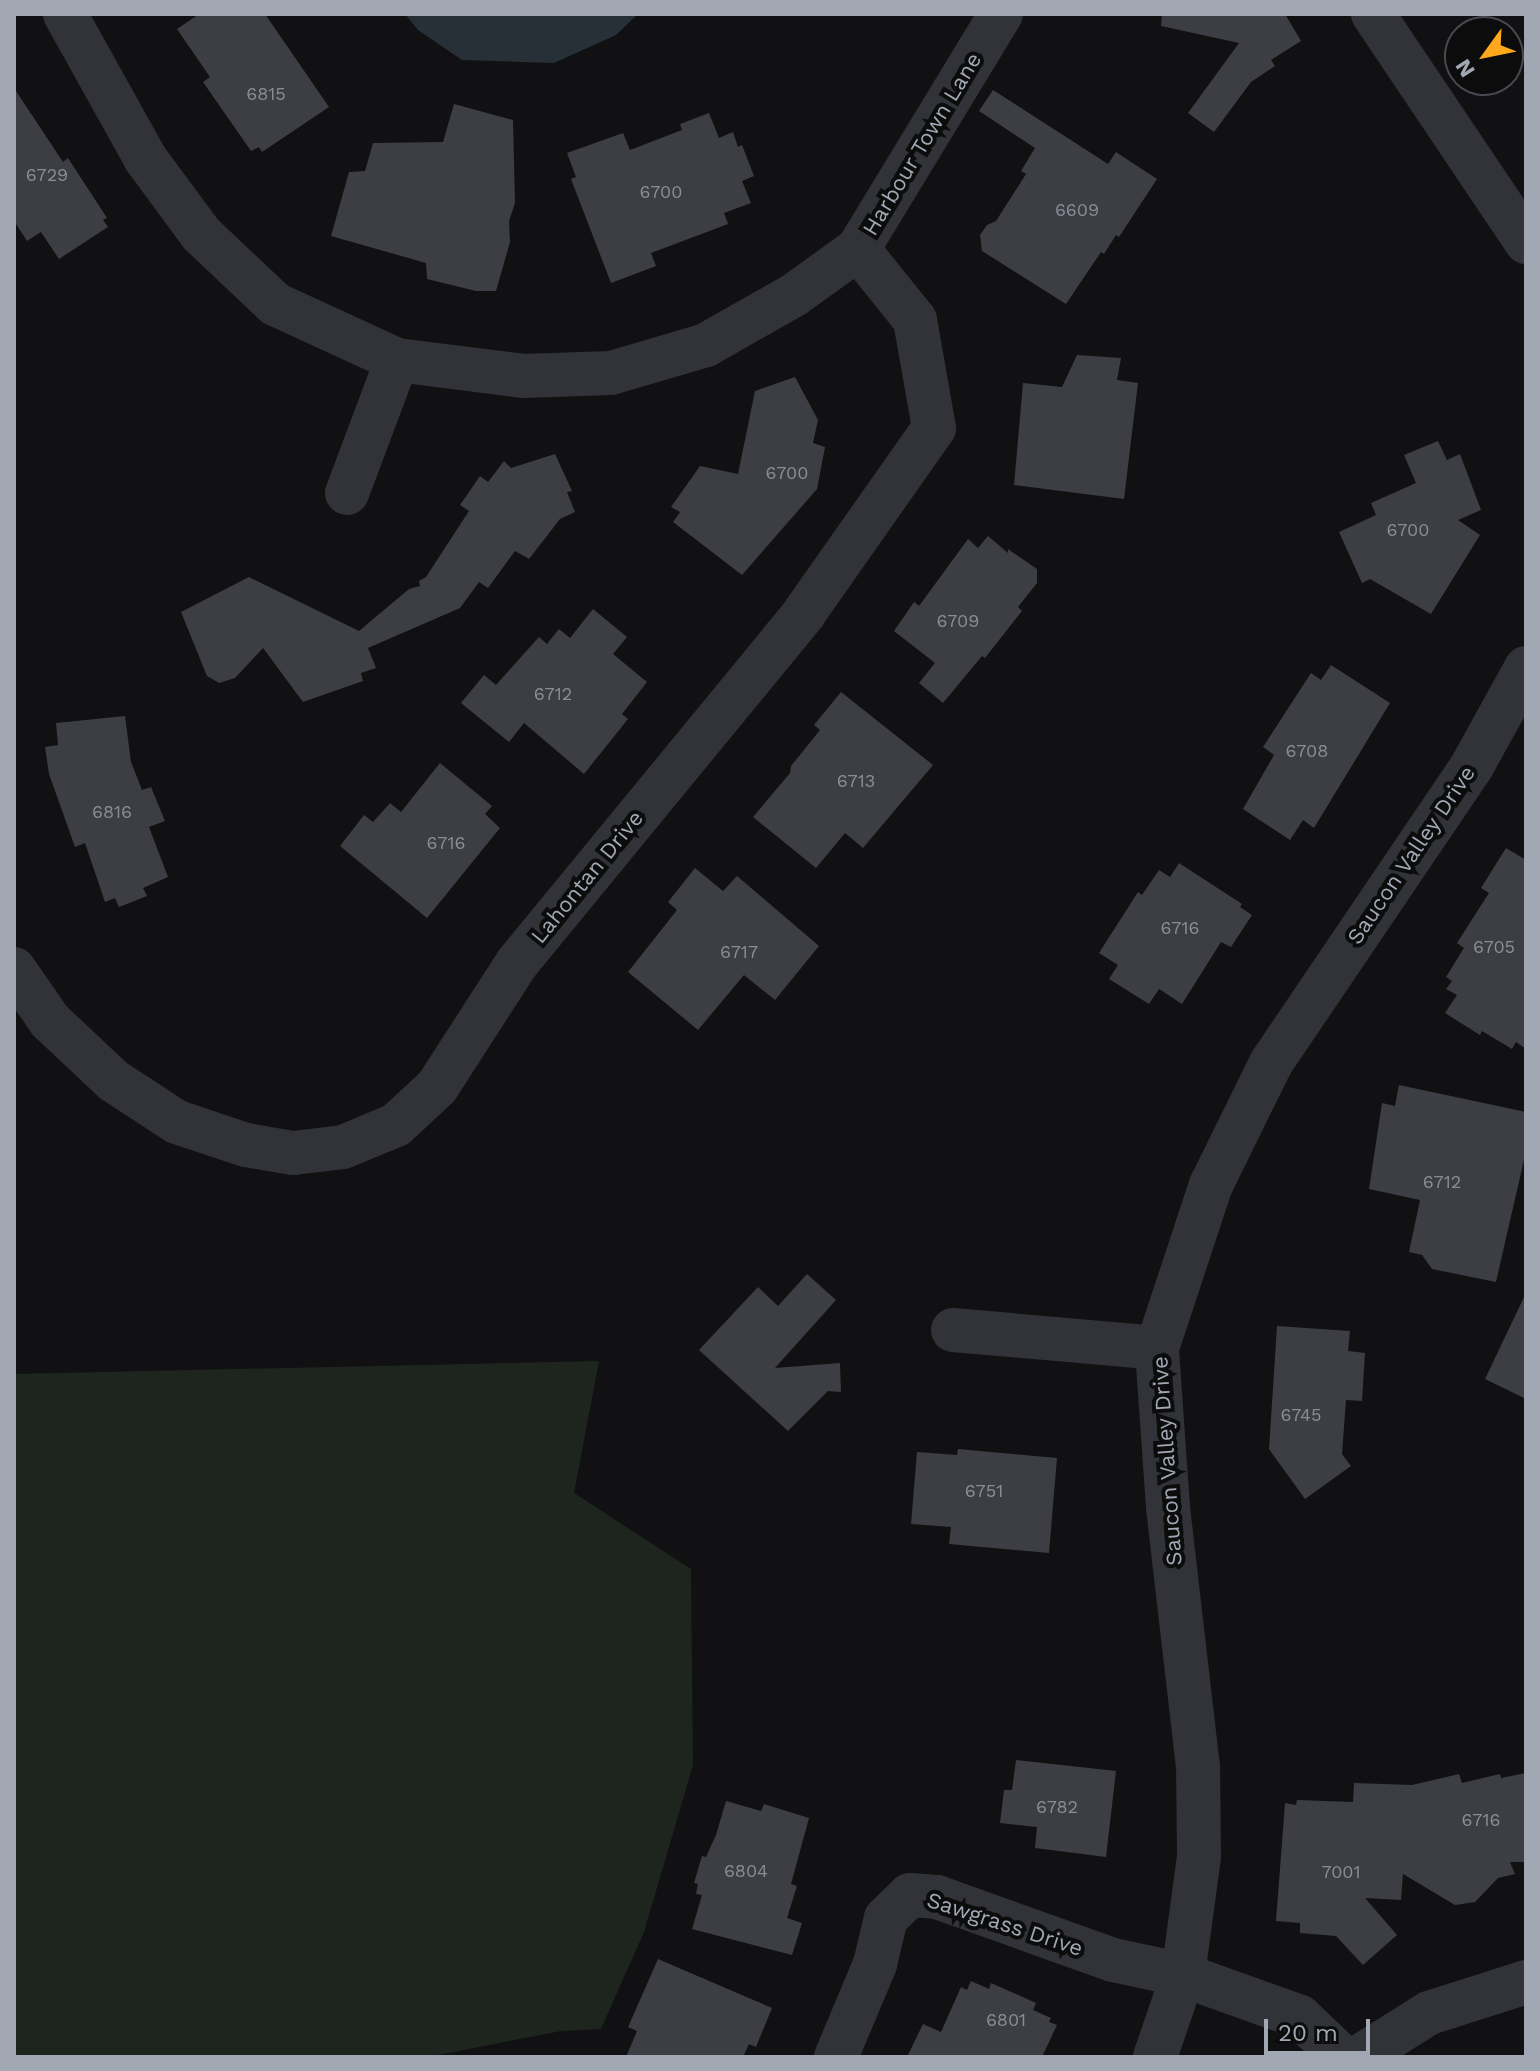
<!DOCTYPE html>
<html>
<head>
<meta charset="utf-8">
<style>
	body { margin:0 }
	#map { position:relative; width:1540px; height:2071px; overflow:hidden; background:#111113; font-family:"Work Sans",sans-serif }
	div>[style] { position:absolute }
	.green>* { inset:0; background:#1d251e }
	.water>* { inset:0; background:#273037 }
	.building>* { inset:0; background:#3d3e43 }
	.minor>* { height:44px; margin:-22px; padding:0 22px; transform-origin:22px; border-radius:22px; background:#323338 }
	span { translate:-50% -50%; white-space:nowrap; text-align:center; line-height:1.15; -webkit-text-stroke:8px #0c0c0d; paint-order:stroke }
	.number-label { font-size:18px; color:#888e98 }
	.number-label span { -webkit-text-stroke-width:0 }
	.street-label { font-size:22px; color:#a1a8b4 }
	.frame { position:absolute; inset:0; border:16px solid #a1a8b4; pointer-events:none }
	.north { position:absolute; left:1444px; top:16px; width:80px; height:80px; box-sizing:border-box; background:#0c0c0d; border:2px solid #484a50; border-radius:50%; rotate:237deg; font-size:22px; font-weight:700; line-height:32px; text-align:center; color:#a1a8b4 }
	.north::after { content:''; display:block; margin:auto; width:28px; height:36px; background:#fea81d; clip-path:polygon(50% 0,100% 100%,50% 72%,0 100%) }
	.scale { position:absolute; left:1264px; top:2019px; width:106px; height:36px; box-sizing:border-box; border:4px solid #a1a8b4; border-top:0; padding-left:10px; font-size:24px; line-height:28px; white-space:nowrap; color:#a1a8b4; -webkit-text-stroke:6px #0c0c0d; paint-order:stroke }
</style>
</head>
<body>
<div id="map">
	<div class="green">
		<i style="clip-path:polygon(599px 1361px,574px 1493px,691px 1569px,693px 1765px,644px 1932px,601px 2029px,561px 2031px,428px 2057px,14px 2057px,14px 1374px)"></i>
	</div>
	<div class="water">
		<i style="clip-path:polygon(405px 14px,638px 14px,616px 35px,554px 63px,462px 60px,418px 30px)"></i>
	</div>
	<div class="building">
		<i style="clip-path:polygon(199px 14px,265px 14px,329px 107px,262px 152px,259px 147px,251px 151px,203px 82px,210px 77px,177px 29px)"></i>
		<i style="clip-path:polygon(1162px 14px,1285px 14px,1301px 41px,1271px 60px,1275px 66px,1251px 82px,1214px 132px,1188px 113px,1239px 43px,1161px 26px)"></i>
		<i style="clip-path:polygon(14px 88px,63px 162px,68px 158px,107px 218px,103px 220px,108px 227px,59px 259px,41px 232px,27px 241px,14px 221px)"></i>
		<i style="clip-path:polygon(993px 90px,1108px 164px,1116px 152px,1157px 179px,1119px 237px,1116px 235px,1104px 254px,1101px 252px,1066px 304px,982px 251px,980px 235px,987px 225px,996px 221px,1026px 174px,1021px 171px,1035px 148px,979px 111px)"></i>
		<i style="clip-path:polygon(454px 104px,513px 120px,515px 203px,509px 221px,510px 242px,496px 291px,476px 291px,427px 279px,426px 263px,331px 236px,349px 172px,365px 171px,373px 143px,443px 142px)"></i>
		<i style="clip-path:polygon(709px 113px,719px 138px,733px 132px,738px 147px,742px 145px,754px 176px,742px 181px,751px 203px,724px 213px,728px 224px,651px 253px,656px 266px,611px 283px,571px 179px,576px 177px,567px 153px,623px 133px,630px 150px,682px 130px,680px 124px)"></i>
		<i style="clip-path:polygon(1077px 355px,1121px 358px,1117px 380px,1138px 383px,1124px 499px,1014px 485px,1023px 383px,1062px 387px)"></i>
		<i style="clip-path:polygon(795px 377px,818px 420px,813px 443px,825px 447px,817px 489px,742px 575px,673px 522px,680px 512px,671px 507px,700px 466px,738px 474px,755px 391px)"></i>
		<i style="clip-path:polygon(1438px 441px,1447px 460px,1460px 454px,1481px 510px,1458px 520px,1480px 535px,1431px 614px,1370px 579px,1362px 583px,1339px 532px,1376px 515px,1371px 503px,1416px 483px,1404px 455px)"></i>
		<i style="clip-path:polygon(555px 454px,572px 491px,567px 492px,575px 512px,560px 519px,529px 559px,515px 551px,488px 588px,479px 582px,460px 608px,368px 648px,376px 668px,361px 673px,363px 681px,303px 702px,263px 648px,235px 678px,219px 683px,207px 676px,181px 612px,249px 577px,359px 631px,409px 589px,420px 586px,419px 581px,426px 577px,469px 511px,460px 505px,480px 476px,488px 482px,504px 461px,511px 468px)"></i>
		<i style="clip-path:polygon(988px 536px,1008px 553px,1008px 549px,1037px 569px,1037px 583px,1018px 607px,1022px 611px,985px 658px,982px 656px,943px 703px,919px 683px,935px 663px,894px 631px,914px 602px,919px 606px,968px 539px,978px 548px)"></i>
		<i style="clip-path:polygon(593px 609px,627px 637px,613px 654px,647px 682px,622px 714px,628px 719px,584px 774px,524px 723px,509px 742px,461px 703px,484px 675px,496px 685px,539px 637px,547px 644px,559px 629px,570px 638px)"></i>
		<i style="clip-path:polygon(1331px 665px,1390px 703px,1314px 828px,1303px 820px,1290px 840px,1243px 809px,1274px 755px,1263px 747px,1311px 673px,1321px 680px)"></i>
		<i style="clip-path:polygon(841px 692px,933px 765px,863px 848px,845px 833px,816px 868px,753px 817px,790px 773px,791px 766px,820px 730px,814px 725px)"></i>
		<i style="clip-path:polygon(125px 716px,131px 762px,142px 790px,151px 787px,165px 821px,149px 827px,168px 877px,143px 888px,147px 896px,119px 907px,115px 898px,105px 902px,85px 843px,75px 847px,49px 774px,45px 747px,58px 745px,56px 723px)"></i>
		<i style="clip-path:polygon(440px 763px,492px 806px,485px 814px,500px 828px,427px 918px,340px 846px,364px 815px,373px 822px,390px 803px,401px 812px)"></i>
		<i style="clip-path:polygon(1506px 848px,1526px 860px,1526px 1049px,1516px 1042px,1512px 1049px,1482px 1031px,1480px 1035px,1445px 1013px,1457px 995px,1446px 989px,1452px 981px,1446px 977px,1464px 948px,1457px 943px,1489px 893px,1481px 888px)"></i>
		<i style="clip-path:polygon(1179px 863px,1242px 904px,1240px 907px,1252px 915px,1231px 947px,1221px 942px,1182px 1004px,1159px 989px,1149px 1004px,1109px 979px,1118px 965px,1099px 953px,1138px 892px,1142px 895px,1159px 870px,1170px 877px)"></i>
		<i style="clip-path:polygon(695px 868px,723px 891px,737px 876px,819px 946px,775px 1000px,744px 975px,698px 1030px,628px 972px,677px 910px,668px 902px)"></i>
		<i style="clip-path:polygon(1399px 1085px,1526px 1112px,1526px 1151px,1496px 1282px,1432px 1269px,1422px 1255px,1409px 1252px,1420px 1200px,1369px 1189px,1382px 1103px,1395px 1106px)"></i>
		<i style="clip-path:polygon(807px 1274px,836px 1300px,775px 1368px,840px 1363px,841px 1392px,828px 1391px,788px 1431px,699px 1350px,758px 1287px,778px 1306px)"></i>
		<i style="clip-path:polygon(1526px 1293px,1526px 1399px,1485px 1379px)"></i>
		<i style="clip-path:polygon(1277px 1326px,1350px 1331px,1348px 1351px,1365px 1353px,1362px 1401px,1346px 1400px,1342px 1454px,1351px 1466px,1305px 1499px,1269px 1449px)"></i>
		<i style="clip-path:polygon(958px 1449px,1057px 1458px,1049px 1553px,949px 1544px,951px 1527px,911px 1524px,917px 1452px,957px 1455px)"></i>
		<i style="clip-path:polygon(1016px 1760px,1116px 1771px,1106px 1857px,1035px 1848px,1037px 1827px,1000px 1823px,1004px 1790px,1012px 1790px)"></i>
		<i style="clip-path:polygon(1526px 1773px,1526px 1862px,1510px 1862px,1515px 1874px,1498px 1878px,1475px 1902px,1455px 1905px,1403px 1874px,1401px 1900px,1365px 1898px,1397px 1935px,1363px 1965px,1336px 1936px,1300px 1933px,1300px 1923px,1276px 1921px,1285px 1803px,1296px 1805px,1297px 1800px,1353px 1802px,1354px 1783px,1412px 1785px,1459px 1774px,1462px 1783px,1500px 1774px,1501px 1778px)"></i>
		<i style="clip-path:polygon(726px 1801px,761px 1811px,764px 1804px,809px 1818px,791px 1884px,797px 1886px,787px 1918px,802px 1923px,792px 1955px,692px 1929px,702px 1895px,696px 1894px,698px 1884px,694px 1883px,702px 1856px,706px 1857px,716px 1835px)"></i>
		<i style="clip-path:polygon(658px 1959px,772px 2008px,756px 2047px,749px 2044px,743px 2057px,626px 2057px,637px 2031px,628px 2027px)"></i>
		<i style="clip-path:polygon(971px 1981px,989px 1989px,991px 1983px,1036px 2003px,1033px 2010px,1051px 2018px,1049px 2022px,1057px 2025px,1042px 2057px,907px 2057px,923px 2024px,941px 2032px,961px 1987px,967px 1990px)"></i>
	</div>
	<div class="minor">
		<i style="left:65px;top:14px;width:165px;rotate:60.9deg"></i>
		<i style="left:145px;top:158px;width:94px;rotate:53.6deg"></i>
		<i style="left:201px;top:234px;width:102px;rotate:43.4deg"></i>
		<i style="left:275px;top:304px;width:134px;rotate:24.7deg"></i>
		<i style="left:397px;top:360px;width:127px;rotate:7.2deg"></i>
		<i style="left:523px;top:376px;width:88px;rotate:-2deg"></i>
		<i style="left:611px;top:373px;width:99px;rotate:-16.4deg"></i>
		<i style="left:706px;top:345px;width:101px;rotate:-29.6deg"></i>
		<i style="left:794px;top:295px;width:79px;rotate:-35.7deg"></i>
		<i style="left:858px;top:249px;width:275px;rotate:-58.7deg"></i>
		<i style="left:1373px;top:14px;width:275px;rotate:56.1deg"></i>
		<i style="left:347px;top:493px;width:142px;rotate:-69.4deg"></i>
		<i style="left:14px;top:969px;width:63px;rotate:55.3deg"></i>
		<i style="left:50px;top:1021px;width:88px;rotate:43.2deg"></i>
		<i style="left:114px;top:1081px;width:75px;rotate:33.1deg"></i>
		<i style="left:177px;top:1122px;width:73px;rotate:18.4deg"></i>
		<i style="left:246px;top:1145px;width:48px;rotate:9.7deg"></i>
		<i style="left:293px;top:1153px;width:50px;rotate:-6.8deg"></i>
		<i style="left:343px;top:1147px;width:57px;rotate:-22.5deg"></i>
		<i style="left:396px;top:1125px;width:56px;rotate:-42.8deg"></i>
		<i style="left:437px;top:1087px;width:148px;rotate:-57.2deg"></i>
		<i style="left:517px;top:963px;width:453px;rotate:-50.6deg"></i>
		<i style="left:804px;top:613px;width:226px;rotate:-54.9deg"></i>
		<i style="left:934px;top:428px;width:110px;rotate:-100deg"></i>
		<i style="left:915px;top:320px;width:91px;rotate:-128.8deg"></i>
		<i style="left:953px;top:1330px;width:205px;rotate:5deg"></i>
		<i style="left:836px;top:2057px;width:101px;rotate:-67.2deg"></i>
		<i style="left:875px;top:1964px;width:47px;rotate:-76.6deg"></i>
		<i style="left:886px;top:1918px;width:33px;rotate:-44deg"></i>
		<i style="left:910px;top:1895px;width:27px;rotate:4deg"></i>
		<i style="left:937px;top:1897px;width:187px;rotate:19.7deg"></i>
		<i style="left:1113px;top:1960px;width:72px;rotate:12.1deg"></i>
		<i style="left:1183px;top:1975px;width:124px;rotate:19.7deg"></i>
		<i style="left:1300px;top:2017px;width:58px;rotate:43.6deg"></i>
		<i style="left:1155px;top:2057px;width:87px;rotate:-71.1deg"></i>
		<i style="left:1183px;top:1975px;width:120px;rotate:-82.3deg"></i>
		<i style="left:1199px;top:1856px;width:89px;rotate:-90.6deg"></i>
		<i style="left:1198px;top:1767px;width:262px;rotate:-96.6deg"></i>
		<i style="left:1168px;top:1507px;width:159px;rotate:-94deg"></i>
		<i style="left:1157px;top:1348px;width:172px;rotate:-71.7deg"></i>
		<i style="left:1211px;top:1185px;width:136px;rotate:-63.8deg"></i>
		<i style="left:1271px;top:1063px;width:359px;rotate:-55.9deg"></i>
		<i style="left:1472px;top:766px;width:112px;rotate:-61.1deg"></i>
		<i style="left:1359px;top:2057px;width:83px;rotate:-32.2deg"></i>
		<i style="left:1429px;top:2013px;width:102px;rotate:-17.7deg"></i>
	</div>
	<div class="number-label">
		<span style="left:266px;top:94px">6815</span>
		<span style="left:47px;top:175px">6729</span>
		<span style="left:661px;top:192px">6700</span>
		<span style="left:1077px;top:210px">6609</span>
		<span style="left:787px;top:473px">6700</span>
		<span style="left:1408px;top:530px">6700</span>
		<span style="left:958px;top:621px">6709</span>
		<span style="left:553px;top:694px">6712</span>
		<span style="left:1307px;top:751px">6708</span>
		<span style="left:856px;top:781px">6713</span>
		<span style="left:112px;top:812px">6816</span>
		<span style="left:446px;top:843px">6716</span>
		<span style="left:1180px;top:928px">6716</span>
		<span style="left:1494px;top:947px">6705</span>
		<span style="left:739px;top:952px">6717</span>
		<span style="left:1442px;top:1182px">6712</span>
		<span style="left:1301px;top:1415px">6745</span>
		<span style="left:984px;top:1491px">6751</span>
		<span style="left:1057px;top:1807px">6782</span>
		<span style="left:1481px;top:1820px">6716</span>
		<span style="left:746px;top:1871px">6804</span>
		<span style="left:1341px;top:1872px">7001</span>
		<span style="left:1006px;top:2020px">6801</span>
	</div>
	<div class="street-label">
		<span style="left:922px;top:144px;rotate:-59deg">Harbour Town Lane</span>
		<span style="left:1411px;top:855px;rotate:-56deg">Saucon Valley Drive</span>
		<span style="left:587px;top:877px;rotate:-51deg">Lahontan Drive</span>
		<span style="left:1167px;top:1461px;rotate:-94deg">Saucon Valley Drive</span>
		<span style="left:1005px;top:1924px;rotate:18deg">Sawgrass Drive</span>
	</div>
	<div class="frame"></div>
	<div class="north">N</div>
	<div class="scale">20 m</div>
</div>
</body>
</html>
